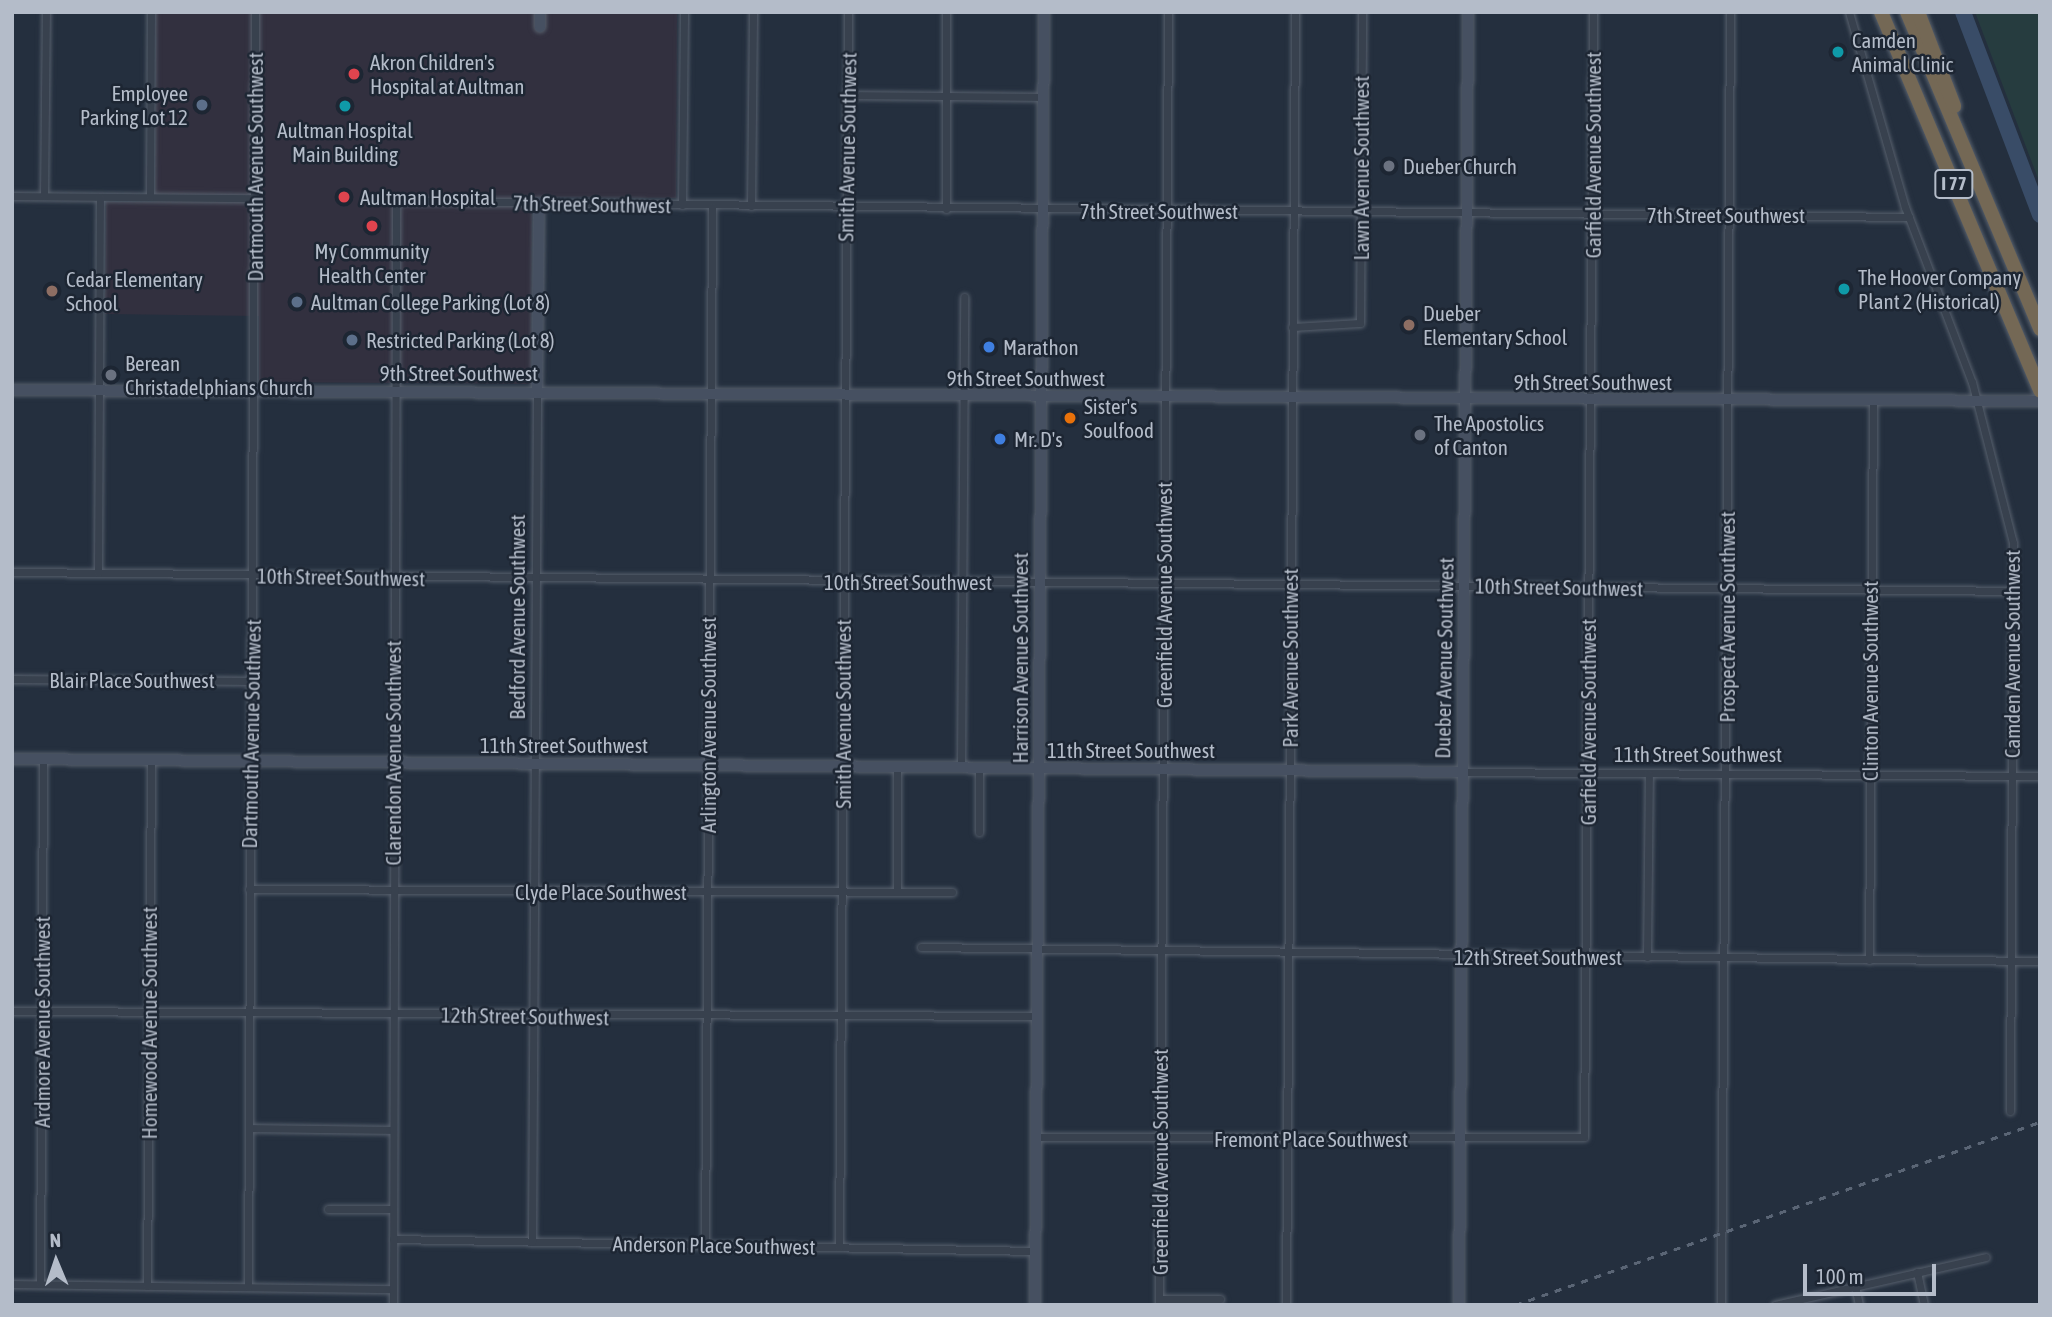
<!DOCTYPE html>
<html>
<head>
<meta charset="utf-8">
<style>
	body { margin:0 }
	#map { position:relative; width:2052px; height:1317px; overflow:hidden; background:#242f3e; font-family:"Asap Condensed",sans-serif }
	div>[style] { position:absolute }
	.medical>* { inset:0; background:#32303f }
	.green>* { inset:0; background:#263c3f }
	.river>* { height:16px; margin:-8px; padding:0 8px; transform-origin:8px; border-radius:8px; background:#394c67 }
	.roads { filter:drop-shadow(0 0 2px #565f6c) drop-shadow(0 0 2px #565f6c) }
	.street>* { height:7px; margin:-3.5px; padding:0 3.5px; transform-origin:3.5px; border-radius:3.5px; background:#38414e }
	.secondary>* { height:10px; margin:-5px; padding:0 5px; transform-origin:5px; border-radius:5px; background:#465061 }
	.highway>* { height:14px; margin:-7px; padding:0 7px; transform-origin:7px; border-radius:7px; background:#746855 }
	.rail>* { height:2.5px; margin-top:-1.25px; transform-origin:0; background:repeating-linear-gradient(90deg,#5a6575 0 7px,transparent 0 14px) }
	.dots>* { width:19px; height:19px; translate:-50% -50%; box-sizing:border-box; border:4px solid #1d2633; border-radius:50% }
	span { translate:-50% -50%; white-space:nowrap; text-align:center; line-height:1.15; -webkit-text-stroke:5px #1d2633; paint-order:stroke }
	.shield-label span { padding:2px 5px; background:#1d2633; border:2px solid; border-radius:5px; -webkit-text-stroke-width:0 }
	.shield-label { font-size:19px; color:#b4bcc9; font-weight:700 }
	.poi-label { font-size:21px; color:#b4bcc9 }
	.left { translate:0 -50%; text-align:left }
	.right { translate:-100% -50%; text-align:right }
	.street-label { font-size:21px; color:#b4bcc9 }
	.frame { position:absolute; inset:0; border:14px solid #b4bcc9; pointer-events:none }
	.north { position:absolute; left:21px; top:1226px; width:70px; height:70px; -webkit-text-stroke:5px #1d2633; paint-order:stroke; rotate:358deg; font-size:19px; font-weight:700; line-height:28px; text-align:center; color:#b4bcc9 }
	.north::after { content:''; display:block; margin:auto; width:24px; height:32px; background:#b4bcc9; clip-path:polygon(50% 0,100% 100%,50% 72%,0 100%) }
	.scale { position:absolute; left:1803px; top:1264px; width:133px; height:32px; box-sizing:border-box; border:4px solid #b4bcc9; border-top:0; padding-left:9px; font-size:21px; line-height:24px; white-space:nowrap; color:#b4bcc9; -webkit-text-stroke:5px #1d2633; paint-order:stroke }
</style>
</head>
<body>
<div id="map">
	<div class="medical">
		<i style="clip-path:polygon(156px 12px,677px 12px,676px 198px,532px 197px,531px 384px,259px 382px,259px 316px,105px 314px,106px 202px,155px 202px)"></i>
	</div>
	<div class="green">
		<i style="clip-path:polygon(1975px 12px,2040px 12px,2040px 184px)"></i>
	</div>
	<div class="river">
		<i style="left:1963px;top:12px;width:217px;rotate:69.2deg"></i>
	</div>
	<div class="roads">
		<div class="street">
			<i style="left:1849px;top:12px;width:203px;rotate:74deg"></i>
			<i style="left:1905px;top:207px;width:187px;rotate:69.1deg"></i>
			<i style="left:1972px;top:382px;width:166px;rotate:75.7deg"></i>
			<i style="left:2013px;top:543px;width:568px;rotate:90.3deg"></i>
			<i style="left:847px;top:95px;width:196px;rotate:0.6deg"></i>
			<i style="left:12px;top:196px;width:242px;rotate:0.5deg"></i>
			<i style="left:44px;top:196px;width:184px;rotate:-89.4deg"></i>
			<i style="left:150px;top:197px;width:185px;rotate:-89.7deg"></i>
			<i style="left:409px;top:201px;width:1500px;rotate:0.61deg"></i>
			<i style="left:682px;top:205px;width:193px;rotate:-89.4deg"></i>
			<i style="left:751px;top:206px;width:194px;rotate:-89.4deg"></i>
			<i style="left:946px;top:209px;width:197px;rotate:-90deg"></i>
			<i style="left:1292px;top:327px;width:68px;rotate:-3.4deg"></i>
			<i style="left:1360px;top:323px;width:311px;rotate:-89.6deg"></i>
			<i style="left:12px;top:572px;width:2001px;rotate:0.54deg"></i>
			<i style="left:98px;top:573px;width:376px;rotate:-89.7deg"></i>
			<i style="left:12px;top:679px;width:239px;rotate:0.5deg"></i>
			<i style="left:897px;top:766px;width:126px;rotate:90deg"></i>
			<i style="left:961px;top:767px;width:470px;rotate:-89.6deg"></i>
			<i style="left:1462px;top:772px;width:578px;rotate:0.4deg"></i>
			<i style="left:979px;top:832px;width:65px;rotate:-90deg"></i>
			<i style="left:249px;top:889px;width:703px;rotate:0.24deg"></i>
			<i style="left:921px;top:947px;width:1119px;rotate:0.72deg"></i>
			<i style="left:1647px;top:957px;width:183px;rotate:-89.4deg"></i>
			<i style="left:1869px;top:960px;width:557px;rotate:-89.59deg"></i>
			<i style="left:12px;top:1011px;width:1025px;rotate:0.28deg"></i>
			<i style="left:249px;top:1128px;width:144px;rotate:0.8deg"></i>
			<i style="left:1036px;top:1137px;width:548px"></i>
			<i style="left:1584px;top:1137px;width:1125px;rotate:-89.54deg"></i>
			<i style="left:328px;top:1209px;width:65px"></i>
			<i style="left:393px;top:1239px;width:643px;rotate:1.07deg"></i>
			<i style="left:532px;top:1242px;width:849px;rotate:-89.66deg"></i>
			<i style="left:705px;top:1245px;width:1039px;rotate:-89.61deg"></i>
			<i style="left:839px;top:1247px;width:1235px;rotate:-89.58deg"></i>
			<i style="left:1917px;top:1272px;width:34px;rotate:78deg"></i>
			<i style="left:12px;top:1284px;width:381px;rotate:0.8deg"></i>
			<i style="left:40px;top:1284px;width:524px;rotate:-89.67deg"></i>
			<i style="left:147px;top:1286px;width:525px;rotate:-89.56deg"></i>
			<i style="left:1855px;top:1286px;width:19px;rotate:78deg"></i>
			<i style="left:248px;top:1287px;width:1275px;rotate:-89.69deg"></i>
			<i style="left:1159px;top:1299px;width:61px"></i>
			<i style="left:393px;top:1305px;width:1104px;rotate:-89.84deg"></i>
			<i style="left:396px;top:201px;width:8px"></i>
			<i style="left:1159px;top:1305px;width:1293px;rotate:-89.6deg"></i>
			<i style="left:1286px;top:1305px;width:1293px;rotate:-89.6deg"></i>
			<i style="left:1721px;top:1305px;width:1293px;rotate:-89.6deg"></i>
			<i style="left:1775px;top:1305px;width:216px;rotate:-12.8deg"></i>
		</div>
		<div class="secondary">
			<i style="left:540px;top:27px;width:15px;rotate:-90deg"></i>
			<i style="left:12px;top:390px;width:2028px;rotate:0.31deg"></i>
			<i style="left:537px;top:393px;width:190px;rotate:-89.4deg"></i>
			<i style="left:12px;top:759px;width:1450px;rotate:0.51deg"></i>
			<i style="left:1035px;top:1305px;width:1293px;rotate:-89.6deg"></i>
			<i style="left:1459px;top:1305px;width:1293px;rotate:-89.6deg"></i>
		</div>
		<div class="highway">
			<i style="left:1881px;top:12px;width:411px;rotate:67.2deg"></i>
			<i style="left:1907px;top:12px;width:344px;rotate:67.2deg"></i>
			<i style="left:1918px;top:12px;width:101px;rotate:69deg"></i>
		</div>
	</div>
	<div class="rail">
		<i style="left:1515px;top:1305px;width:556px;rotate:-19.22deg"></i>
	</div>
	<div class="dots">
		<i style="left:1838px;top:52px;background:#0f9aa8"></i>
		<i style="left:354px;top:74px;background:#e0444e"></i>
		<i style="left:202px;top:105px;background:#5c6f8a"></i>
		<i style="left:345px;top:106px;background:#0f9aa8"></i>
		<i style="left:1389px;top:166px;background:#6b7280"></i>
		<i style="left:344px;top:197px;background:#e0444e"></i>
		<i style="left:372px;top:226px;background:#e0444e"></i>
		<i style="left:1844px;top:289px;background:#0f9aa8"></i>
		<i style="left:52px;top:291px;background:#8d6e63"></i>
		<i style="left:297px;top:302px;background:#5c6f8a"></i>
		<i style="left:1409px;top:325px;background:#8d6e63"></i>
		<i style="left:352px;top:340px;background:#5c6f8a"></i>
		<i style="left:989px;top:347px;background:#3f7fe0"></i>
		<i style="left:111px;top:375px;background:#6b7280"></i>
		<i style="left:1070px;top:418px;background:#e8710a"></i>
		<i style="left:1420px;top:435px;background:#6b7280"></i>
		<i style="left:1000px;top:439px;background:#3f7fe0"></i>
	</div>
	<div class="shield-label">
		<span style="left:1954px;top:184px">I 77</span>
	</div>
	<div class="poi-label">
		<span class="left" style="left:1852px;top:52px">Camden<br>Animal Clinic</span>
		<span class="left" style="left:370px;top:74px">Akron Children's<br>Hospital at Aultman</span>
		<span class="right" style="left:188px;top:105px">Employee<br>Parking Lot 12</span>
		<span style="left:345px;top:142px">Aultman Hospital<br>Main Building</span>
		<span class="left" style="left:1403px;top:166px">Dueber Church</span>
		<span class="left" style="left:360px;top:197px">Aultman Hospital</span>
		<span style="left:372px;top:263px">My Community<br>Health Center</span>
		<span class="left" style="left:1858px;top:289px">The Hoover Company<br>Plant 2 (Historical)</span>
		<span class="left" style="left:66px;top:291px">Cedar Elementary<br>School</span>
		<span class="left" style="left:311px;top:302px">Aultman College Parking (Lot 8)</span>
		<span class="left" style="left:1423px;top:325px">Dueber<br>Elementary School</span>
		<span class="left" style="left:366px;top:340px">Restricted Parking (Lot 8)</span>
		<span class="left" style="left:1003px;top:347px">Marathon</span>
		<span class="left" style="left:125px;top:375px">Berean<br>Christadelphians Church</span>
		<span class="left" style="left:1084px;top:418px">Sister's<br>Soulfood</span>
		<span class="left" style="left:1434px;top:435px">The Apostolics<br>of Canton</span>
		<span class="left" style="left:1014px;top:439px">Mr. D's</span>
	</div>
	<div class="street-label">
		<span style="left:847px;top:147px;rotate:-89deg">Smith Avenue Southwest</span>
		<span style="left:1593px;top:155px;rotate:-90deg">Garfield Avenue Southwest</span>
		<span style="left:255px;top:167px;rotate:-90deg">Dartmouth Avenue Southwest</span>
		<span style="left:1361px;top:168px;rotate:-90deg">Lawn Avenue Southwest</span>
		<span style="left:592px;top:204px;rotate:1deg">7th Street Southwest</span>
		<span style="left:1159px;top:211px">7th Street Southwest</span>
		<span style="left:1726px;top:215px">7th Street Southwest</span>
		<span style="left:459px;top:373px">9th Street Southwest</span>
		<span style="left:1026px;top:378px">9th Street Southwest</span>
		<span style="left:1593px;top:382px">9th Street Southwest</span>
		<span style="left:341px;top:577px;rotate:1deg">10th Street Southwest</span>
		<span style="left:908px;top:582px">10th Street Southwest</span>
		<span style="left:1559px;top:587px;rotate:1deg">10th Street Southwest</span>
		<span style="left:1164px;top:595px;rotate:-90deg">Greenfield Avenue Southwest</span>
		<span style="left:517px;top:617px;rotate:-90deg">Bedford Avenue Southwest</span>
		<span style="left:1727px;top:617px;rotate:-90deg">Prospect Avenue Southwest</span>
		<span style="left:2012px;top:654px;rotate:-90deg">Camden Avenue Southwest</span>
		<span style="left:1020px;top:658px;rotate:-90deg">Harrison Avenue Southwest</span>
		<span style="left:1290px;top:658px;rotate:-90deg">Park Avenue Southwest</span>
		<span style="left:1444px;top:658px;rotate:-89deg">Dueber Avenue Southwest</span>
		<span style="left:132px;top:680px">Blair Place Southwest</span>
		<span style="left:1870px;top:681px;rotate:-90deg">Clinton Avenue Southwest</span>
		<span style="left:843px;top:714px;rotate:-90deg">Smith Avenue Southwest</span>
		<span style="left:1588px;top:722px;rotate:-90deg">Garfield Avenue Southwest</span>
		<span style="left:708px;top:725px;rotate:-90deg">Arlington Avenue Southwest</span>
		<span style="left:251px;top:734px;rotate:-89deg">Dartmouth Avenue Southwest</span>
		<span style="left:564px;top:745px">11th Street Southwest</span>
		<span style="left:1131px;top:750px">11th Street Southwest</span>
		<span style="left:393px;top:753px;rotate:-90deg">Clarendon Avenue Southwest</span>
		<span style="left:1698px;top:754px">11th Street Southwest</span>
		<span style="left:601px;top:892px">Clyde Place Southwest</span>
		<span style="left:1538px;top:957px">12th Street Southwest</span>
		<span style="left:525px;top:1016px;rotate:1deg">12th Street Southwest</span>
		<span style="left:42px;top:1022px;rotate:-90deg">Ardmore Avenue Southwest</span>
		<span style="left:149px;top:1023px;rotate:-90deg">Homewood Avenue Southwest</span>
		<span style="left:1311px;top:1139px">Fremont Place Southwest</span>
		<span style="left:1160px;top:1162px;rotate:-90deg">Greenfield Avenue Southwest</span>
		<span style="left:714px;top:1245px;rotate:1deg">Anderson Place Southwest</span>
	</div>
	<div class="frame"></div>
	<div class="north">N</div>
	<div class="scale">100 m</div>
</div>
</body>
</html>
